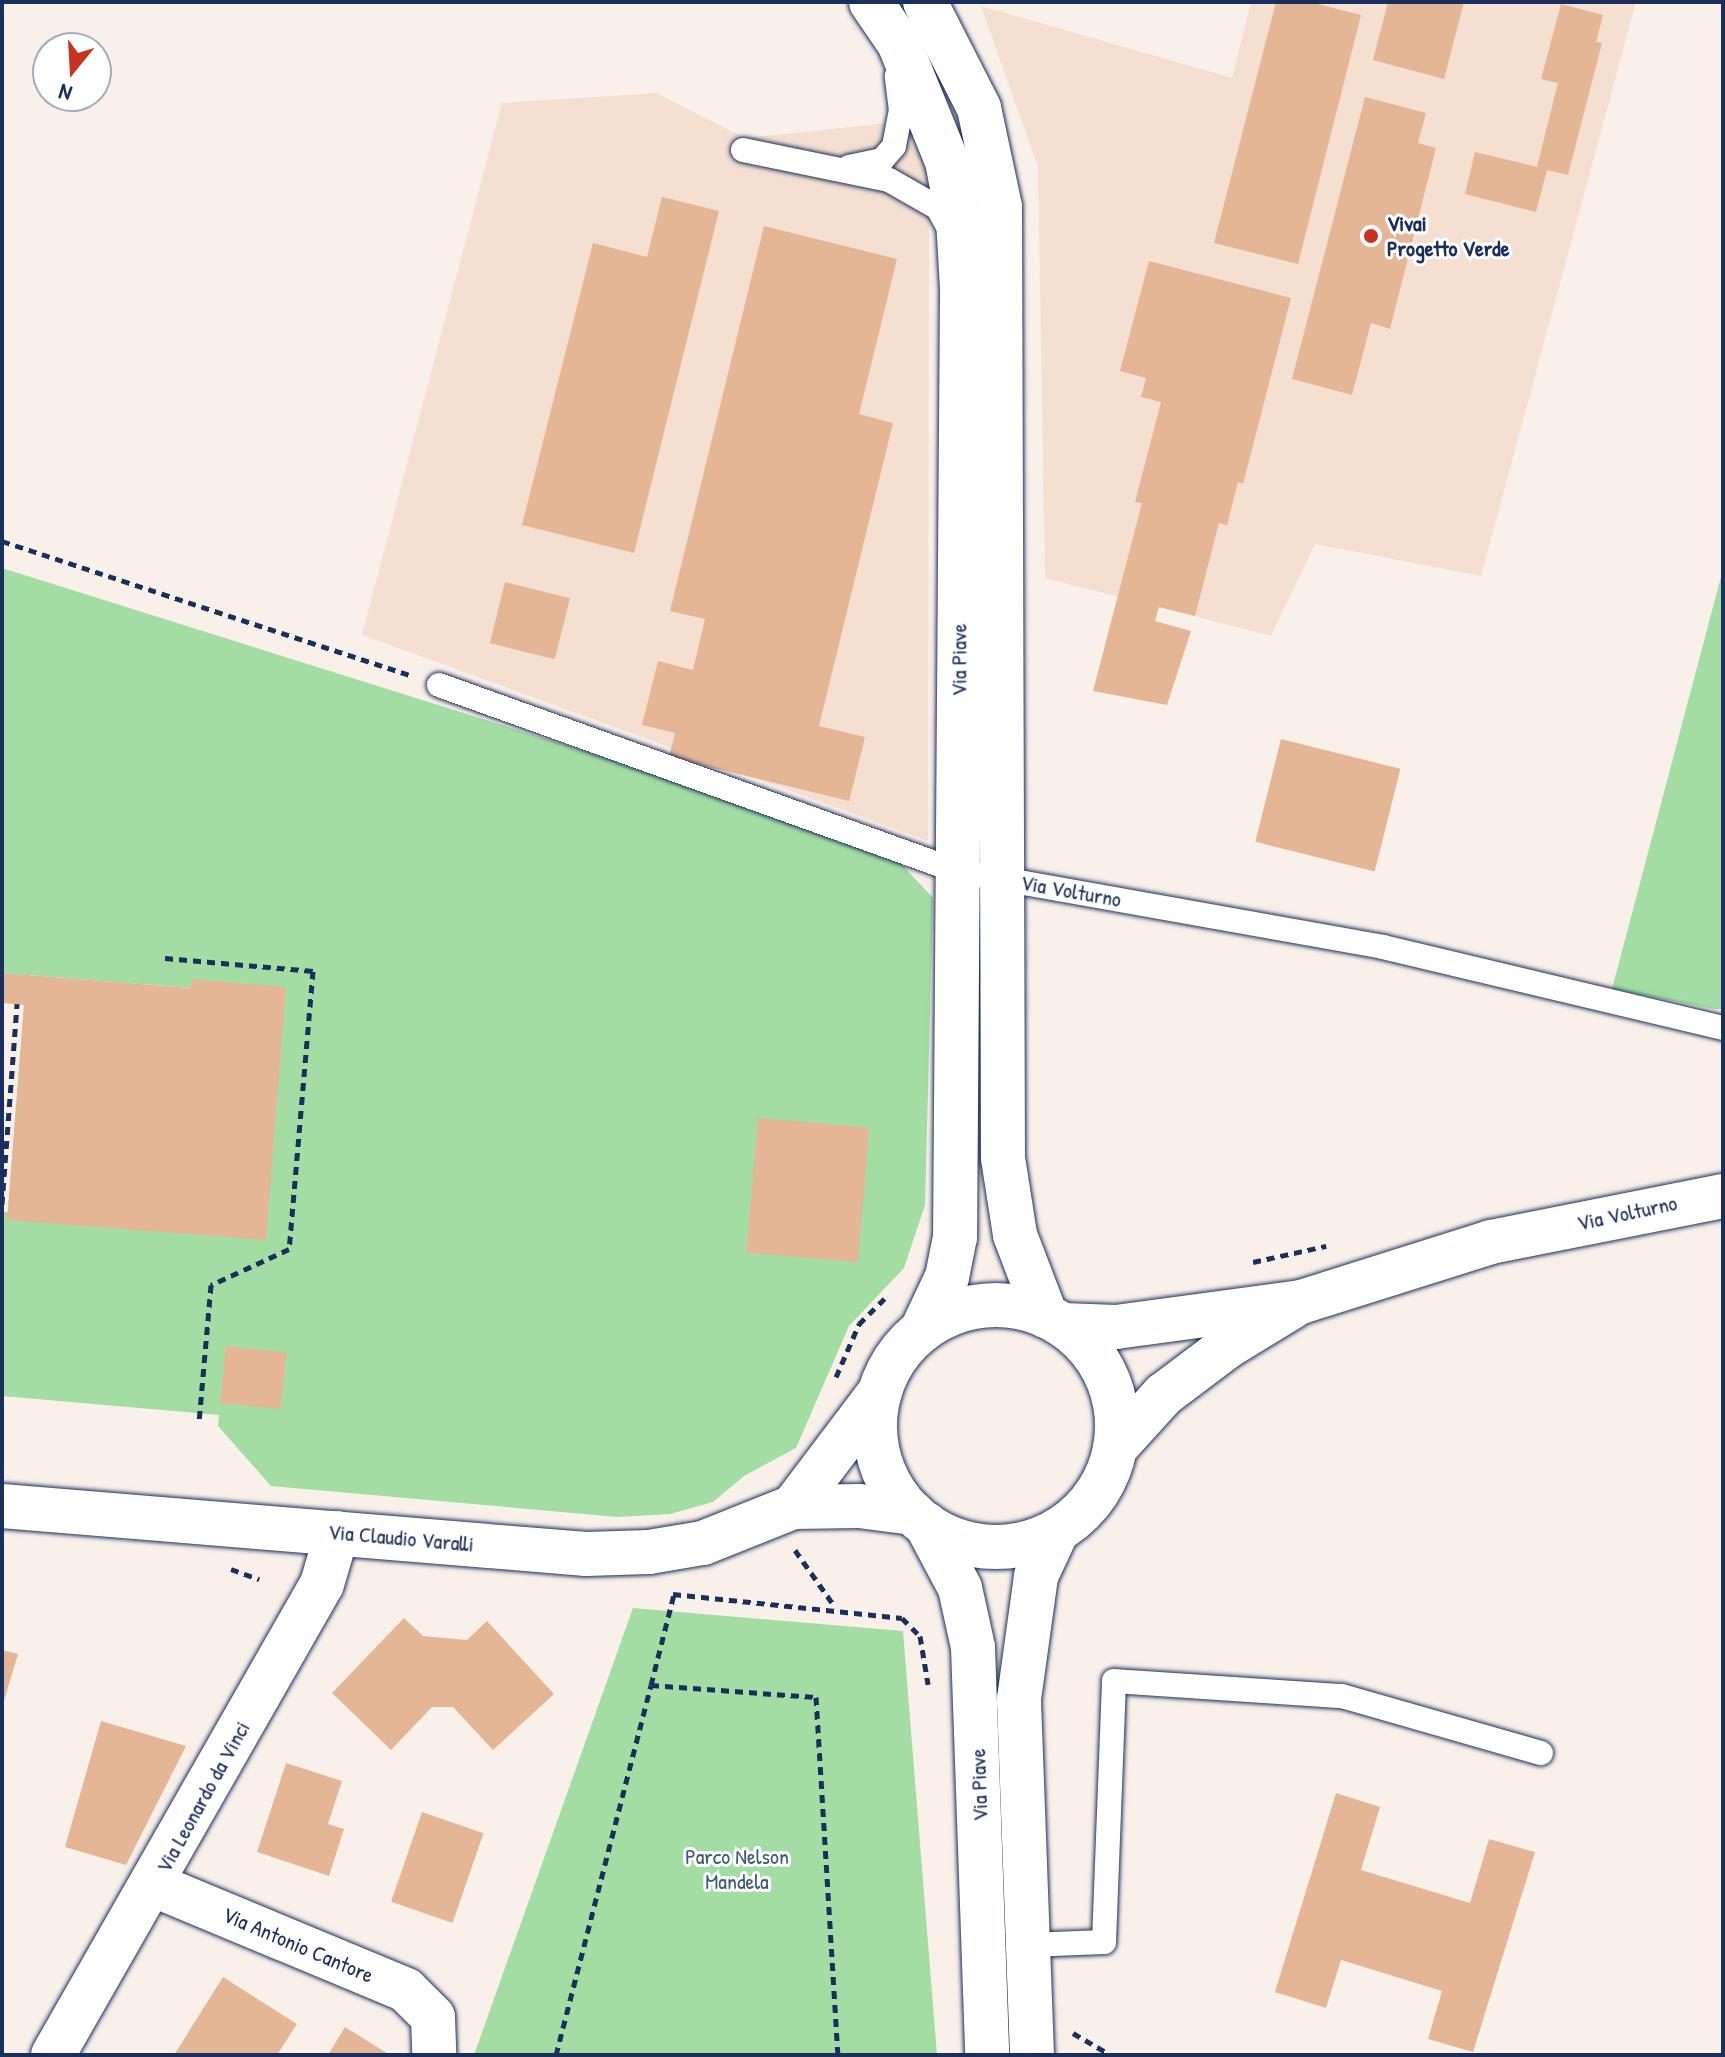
<!DOCTYPE html>
<html>
<head>
<meta charset="utf-8">
<style>
	body { margin:0 }
	#map { position:relative; width:1725px; height:2057px; overflow:hidden; background:#faf0ea; font-family:"Patrick Hand",sans-serif }
	div>[style] { position:absolute }
	.built>* { inset:0; background:#f4dfd1 }
	.green>* { inset:0; background:#a3dda3 }
	.building>* { inset:0; background:#e5b696; transform-origin:0 0 }
	.path>* { height:5px; margin-top:-2.5px; transform-origin:0; background:repeating-linear-gradient(90deg,#1b2f5e 0 8px,transparent 0 14px) }
	.roads { filter:drop-shadow(0 0 2px #1b2f5e) drop-shadow(0 0 2px #1b2f5e) }
	.lane>* { height:24px; margin:-12px; padding:0 12px; transform-origin:12px; border-radius:12px; background:#fff }
	.street>* { height:44px; margin:-22px; padding:0 22px; transform-origin:22px; border-radius:22px; background:#fff }
	.secondary>* { height:44px; margin:-22px; padding:0 22px; transform-origin:22px; border-radius:22px; background:#fff }
	.secondary>.ring { margin:-22px; padding:0; box-sizing:content-box; background:none; border:44px solid #fff; border-radius:50% }
	.dots>* { width:22px; height:22px; translate:-50% -50%; box-sizing:border-box; border:4px solid #fff; border-radius:50% }
	span { translate:-50% -50%; white-space:nowrap; text-align:center; line-height:1.15; -webkit-text-stroke:6px #fff; paint-order:stroke }
	.poi-label { font-size:22px; color:#1b2f5e; font-weight:700 }
	.left { translate:0 -50%; text-align:left }
	.street-label { font-size:22px; color:#1b2f5e }
	.park-label { font-size:22px; color:#3d5a6f }
	.frame { position:absolute; inset:0; border:4px solid #1b2f5e; pointer-events:none }
	.north { position:absolute; left:32px; top:32px; width:80px; height:80px; box-sizing:border-box; background:#fff; border:2px solid #a4acbf; border-radius:50%; rotate:198deg; font-size:22px; font-weight:700; line-height:32px; text-align:center; color:#1b2f5e }
	.north::after { content:''; display:block; margin:auto; width:28px; height:36px; background:#c8321e; clip-path:polygon(50% 0,100% 100%,50% 72%,0 100%) }
</style>
</head>
<body>
<div id="map">
	<div class="built">
		<i style="clip-path:polygon(1251px 2px,1636px 2px,1481px 576px,1315px 544px,1271px 636px,1045px 578px,1038px 167px,981px 6px,1232px 78px)"></i>
		<i style="clip-path:polygon(657px 93px,745px 138px,908px 121px,929px 169px,928px 841px,362px 635px,502px 103px)"></i>
	</div>
	<div class="green">
		<i style="clip-path:polygon(2px 568px,715px 792px,896px 858px,933px 898px,925px 1205px,904px 1268px,849px 1326px,796px 1448px,744px 1476px,713px 1502px,670px 1514px,618px 1517px,271px 1486px,218px 1426px,219px 1415px,2px 1396px,2px 1212px,8px 1212px,24px 1005px,191px 988px,2px 973px)"></i>
		<i style="clip-path:polygon(1723px 569px,1723px 1009px,1714px 1009px,1612px 989px)"></i>
		<i style="clip-path:polygon(633px 1608px,903px 1631px,937px 2055px,474px 2055px)"></i>
	</div>
	<div class="building">
		<i style="clip-path:polygon(1276px 2px,1310px 2px,1361px 15px,1298px 264px,1214px 243px)"></i>
		<i style="clip-path:polygon(1388px 2px,1464px 2px,1444px 79px,1373px 60px)"></i>
		<i style="clip-path:polygon(1561px 4px,1603px 15px,1596px 42px,1602px 43px,1568px 175px,1547px 170px,1536px 212px,1465px 194px,1475px 152px,1537px 167px,1558px 83px,1541px 79px)"></i>
		<i style="clip-path:polygon(1365px 97px,1426px 113px,1418px 143px,1436px 148px,1390px 329px,1371px 323px,1352px 395px,1292px 379px)"></i>
		<i style="clip-path:polygon(662px 197px,719px 211px,634px 553px,522px 525px,593px 243px,647px 257px)"></i>
		<i style="clip-path:polygon(764px 226px,897px 259px,859px 414px,893px 423px,819px 726px,865px 737px,849px 801px,669px 757px,675px 733px,642px 725px,658px 661px,693px 670px,705px 619px,670px 611px)"></i>
		<i style="clip-path:polygon(1149px 261px,1291px 298px,1243px 484px,1238px 482px,1227px 525px,1219px 523px,1195px 616px,1159px 607px,1155px 621px,1191px 631px,1167px 705px,1093px 691px,1142px 503px,1135px 502px,1161px 402px,1141px 397px,1146px 378px,1120px 371px)"></i>
		<i style="left:505px;top:582px;width:67px;height:63px;rotate:14deg"></i>
		<i style="left:1281px;top:739px;width:123px;height:106px;rotate:14deg"></i>
		<i style="clip-path:polygon(2px 973px,191px 988px,192px 979px,286px 987px,266px 1240px,7px 1220px,24px 1005px,2px 1003px)"></i>
		<i style="left:758px;top:1118px;width:112px;height:135px;rotate:5deg"></i>
		<i style="left:226px;top:1346px;width:61px;height:57px;rotate:6deg"></i>
		<i style="clip-path:polygon(404px 1618px,423px 1636px,467px 1640px,487px 1621px,554px 1694px,493px 1750px,453px 1707px,432px 1707px,391px 1750px,332px 1693px)"></i>
		<i style="clip-path:polygon(2px 1650px,18px 1654px,3px 1704px,2px 1704px)"></i>
		<i style="clip-path:polygon(101px 1721px,186px 1746px,126px 1865px,65px 1847px)"></i>
		<i style="clip-path:polygon(286px 1763px,342px 1781px,328px 1824px,344px 1829px,329px 1876px,257px 1852px)"></i>
		<i style="clip-path:polygon(1336px 1793px,1380px 1807px,1361px 1870px,1470px 1903px,1489px 1839px,1535px 1852px,1473px 2052px,1428px 2039px,1442px 1991px,1341px 1960px,1326px 2008px,1275px 1992px)"></i>
		<i style="left:422px;top:1812px;width:65px;height:95px;rotate:19deg"></i>
		<i style="clip-path:polygon(223px 1977px,297px 2024px,277px 2055px,174px 2055px)"></i>
		<i style="clip-path:polygon(345px 2027px,390px 2055px,328px 2055px)"></i>
	</div>
	<div class="path">
		<i style="left:2px;top:541px;width:432px;rotate:18.2deg"></i>
		<i style="left:165px;top:958px;width:149px;rotate:5deg"></i>
		<i style="left:313px;top:971px;width:279px;rotate:94.9deg"></i>
		<i style="left:289px;top:1249px;width:86px;rotate:155.2deg"></i>
		<i style="left:211px;top:1285px;width:138px;rotate:95deg"></i>
		<i style="left:2px;top:1204px;width:201px;rotate:-85.7deg"></i>
		<i style="left:1253px;top:1262px;width:75px;rotate:-12.4deg"></i>
		<i style="left:836px;top:1377px;width:58px;rotate:-66.5deg"></i>
		<i style="left:859px;top:1324px;width:40px;rotate:-45deg"></i>
		<i style="left:795px;top:1550px;width:70px;rotate:54.9deg"></i>
		<i style="left:231px;top:1569px;width:30px;rotate:20deg"></i>
		<i style="left:673px;top:1594px;width:230px;rotate:6deg"></i>
		<i style="left:902px;top:1618px;width:25px;rotate:45deg"></i>
		<i style="left:920px;top:1636px;width:49px;rotate:80.5deg"></i>
		<i style="left:651px;top:1685px;width:94px;rotate:-75.8deg"></i>
		<i style="left:1073px;top:2033px;width:44px;rotate:30.1deg"></i>
		<i style="left:556px;top:2055px;width:382px;rotate:-75.6deg"></i>
		<i style="left:651px;top:1685px;width:165px;rotate:4.2deg"></i>
		<i style="left:816px;top:1697px;width:359px;rotate:86.5deg"></i>
	</div>
	<div class="roads">
		<div class="lane">
			<i style="left:743px;top:150px;width:149px;rotate:11.6deg"></i>
			<i style="left:889px;top:180px;width:56px;rotate:29.7deg"></i>
			<i style="left:938px;top:208px;width:26px;rotate:62deg"></i>
			<i style="left:849px;top:167px;width:34px;rotate:-12deg"></i>
			<i style="left:882px;top:160px;width:18px;rotate:-49deg"></i>
			<i style="left:894px;top:146px;width:36px;rotate:-79deg"></i>
			<i style="left:901px;top:111px;width:35px;rotate:-97deg"></i>
			<i style="left:439px;top:685px;width:550px;rotate:19.75deg"></i>
			<i style="left:957px;top:871px;width:433px;rotate:10.1deg"></i>
			<i style="left:1383px;top:947px;width:350px;rotate:13.4deg"></i>
			<i style="left:1028px;top:1945px;width:76px;rotate:-2.3deg"></i>
			<i style="left:1104px;top:1942px;width:261px;rotate:-87.8deg"></i>
			<i style="left:1114px;top:1681px;width:228px;rotate:3.8deg"></i>
			<i style="left:1342px;top:1696px;width:207px;rotate:16deg"></i>
		</div>
		<div class="street">
			<i style="left:2px;top:1506px;width:586px;rotate:4.7deg"></i>
			<i style="left:586px;top:1554px;width:63px;rotate:-1.8deg"></i>
			<i style="left:649px;top:1552px;width:55px;rotate:-9.5deg"></i>
			<i style="left:703px;top:1543px;width:97px;rotate:-21.8deg"></i>
			<i style="left:793px;top:1507px;width:66px;rotate:-0.9deg"></i>
			<i style="left:859px;top:1506px;width:54px;rotate:7.4deg"></i>
			<i style="left:793px;top:1507px;width:144px;rotate:-52.9deg"></i>
			<i style="left:154px;top:1885px;width:273px;rotate:22.6deg"></i>
			<i style="left:406px;top:1990px;width:38px;rotate:45deg"></i>
			<i style="left:433px;top:2017px;width:38px;rotate:88deg"></i>
			<i style="left:53px;top:2055px;width:542px;rotate:-60.27deg"></i>
			<i style="left:322px;top:1584px;width:53px;rotate:-73.6deg"></i>
		</div>
		<div class="secondary">
			<i style="left:871px;top:2px;width:50px;rotate:55.7deg"></i>
			<i style="left:899px;top:43px;width:127px;rotate:67.9deg"></i>
			<i style="left:947px;top:161px;width:59px;rotate:79.3deg"></i>
			<i style="left:958px;top:219px;width:70px;rotate:86.7deg"></i>
			<i style="left:962px;top:289px;width:948px;rotate:90.42deg"></i>
			<i style="left:955px;top:1237px;width:41px;rotate:101.3deg"></i>
			<i style="left:947px;top:1277px;width:59px;rotate:115.3deg"></i>
			<i style="left:925px;top:2px;width:119px;rotate:63deg"></i>
			<i style="left:979px;top:108px;width:101px;rotate:78deg"></i>
			<i style="left:1000px;top:207px;width:951px;rotate:89.82deg"></i>
			<i style="left:1003px;top:1158px;width:78px;rotate:81.1deg"></i>
			<i style="left:1015px;top:1235px;width:87px;rotate:69.1deg"></i>
			<i class="ring" style="left:875px;top:1305px;width:198px;height:198px"></i>
			<i style="left:1063px;top:1325px;width:53px;rotate:2.2deg"></i>
			<i style="left:1116px;top:1327px;width:187px;rotate:-7.7deg"></i>
			<i style="left:1301px;top:1302px;width:199px;rotate:-17.5deg"></i>
			<i style="left:1491px;top:1242px;width:237px;rotate:-11.2deg"></i>
			<i style="left:1115px;top:1448px;width:72px;rotate:-47.8deg"></i>
			<i style="left:1163px;top:1395px;width:81px;rotate:-37deg"></i>
			<i style="left:1228px;top:1346px;width:75px;rotate:-31.4deg"></i>
			<i style="left:926px;top:1524px;width:72px;rotate:62deg"></i>
			<i style="left:960px;top:1588px;width:60px;rotate:77.6deg"></i>
			<i style="left:973px;top:1647px;width:408px;rotate:88deg"></i>
			<i style="left:1032px;top:2055px;width:356px;rotate:-92.1deg"></i>
			<i style="left:1019px;top:1699px;width:124px;rotate:-82.1deg"></i>
			<i style="left:1036px;top:1576px;width:50px;rotate:-65deg"></i>
		</div>
	</div>
	<div class="dots">
		<i style="left:1371px;top:236px;background:#c8321e"></i>
	</div>
	<div class="poi-label">
		<span class="left" style="left:1387px;top:236px">Vivai<br>Progetto Verde</span>
	</div>
	<div class="street-label">
		<span style="left:959px;top:660px;rotate:-90deg">Via Piave</span>
		<span style="left:1071px;top:891px;rotate:10deg">Via Volturno</span>
		<span style="left:1627px;top:1213px;rotate:-12deg">Via Volturno</span>
		<span style="left:401px;top:1538px;rotate:5deg">Via Claudio Varalli</span>
		<span style="left:979px;top:1785px;rotate:-92deg">Via Piave</span>
		<span style="left:203px;top:1797px;rotate:-61deg">Via Leonardo da Vinci</span>
		<span style="left:298px;top:1945px;rotate:23deg">Via Antonio Cantore</span>
	</div>
	<div class="park-label">
		<span style="left:737px;top:1869px">Parco Nelson<br>Mandela</span>
	</div>
	<div class="frame"></div>
	<div class="north">N</div>
</div>
</body>
</html>
